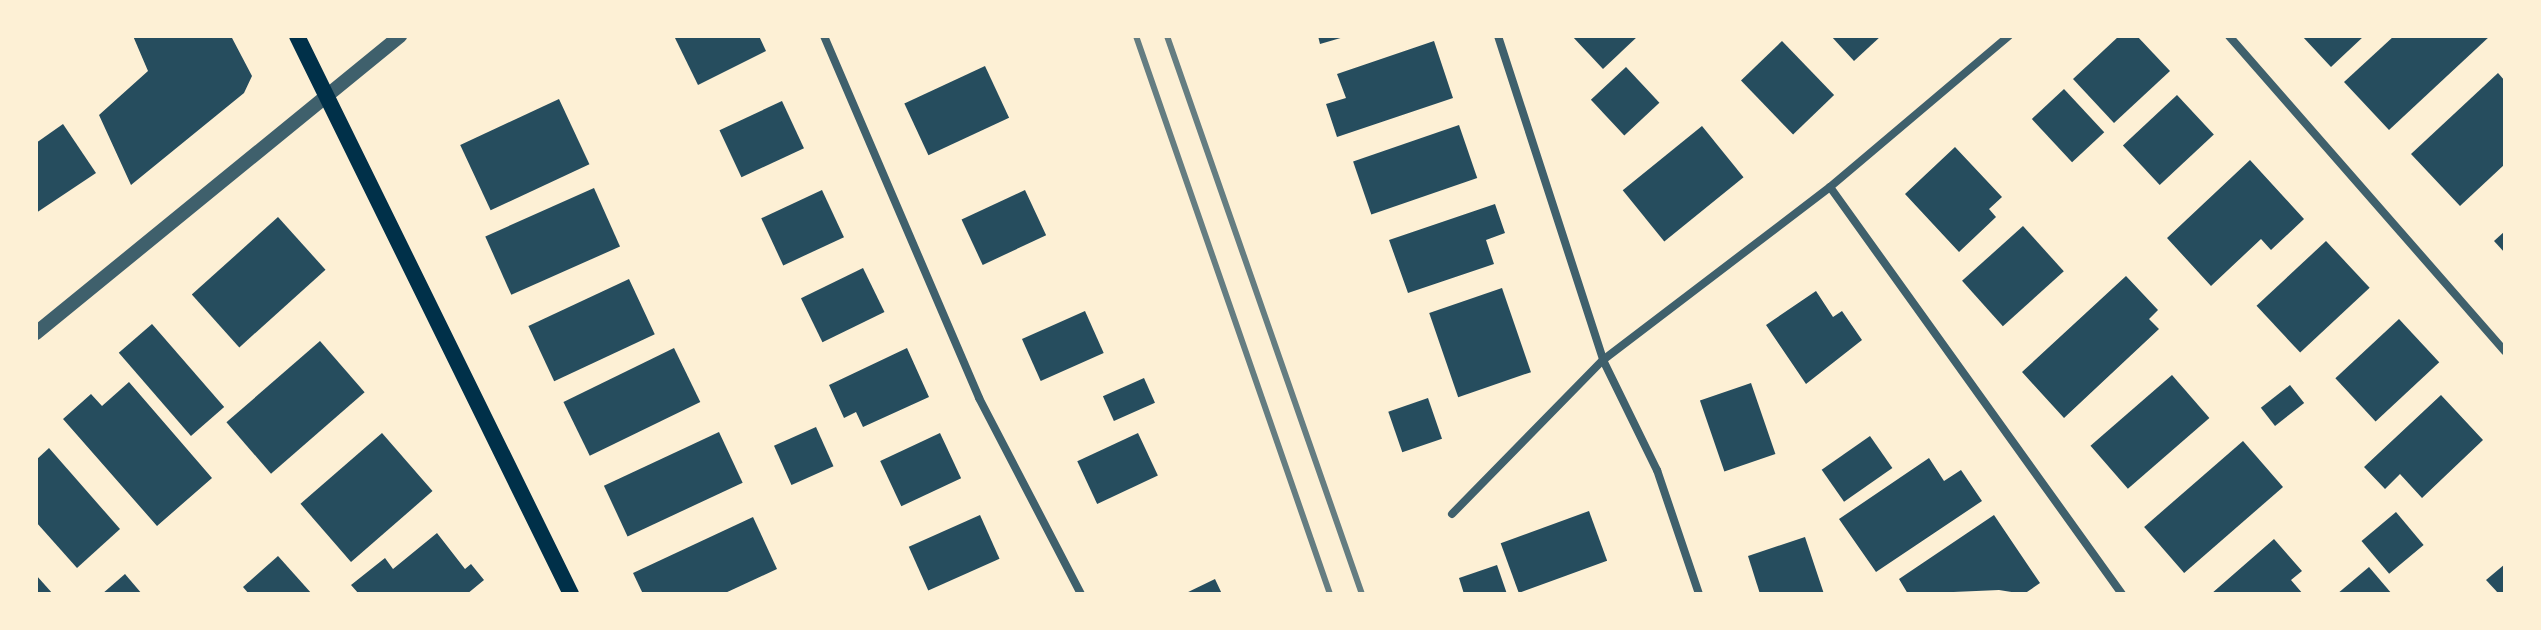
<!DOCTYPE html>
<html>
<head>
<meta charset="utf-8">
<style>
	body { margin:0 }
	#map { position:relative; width:2541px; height:630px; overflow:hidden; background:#fdf0d5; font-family:Overpass,sans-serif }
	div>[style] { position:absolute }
	.building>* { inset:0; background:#264d5e; transform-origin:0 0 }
	.minor>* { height:8px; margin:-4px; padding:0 4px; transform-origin:4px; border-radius:4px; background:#3f606c }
	.tertiary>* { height:14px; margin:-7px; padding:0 7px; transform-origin:7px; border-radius:7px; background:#3f606c }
	.secondary>* { height:16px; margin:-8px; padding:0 8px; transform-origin:8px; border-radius:8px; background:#003049 }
	.rail>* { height:6px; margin:-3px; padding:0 3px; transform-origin:3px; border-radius:3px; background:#657d81 }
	span { translate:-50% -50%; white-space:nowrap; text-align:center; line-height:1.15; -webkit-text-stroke:7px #fdf0d5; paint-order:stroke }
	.frame { position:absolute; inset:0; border:38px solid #fdf0d5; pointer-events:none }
</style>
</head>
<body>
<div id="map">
	<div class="building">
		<i style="clip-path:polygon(133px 36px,231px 36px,252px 76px,244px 93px,131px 185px,99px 115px,148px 71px)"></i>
		<i style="clip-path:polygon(674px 36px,759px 36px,766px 51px,698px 85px)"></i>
		<i style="clip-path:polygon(1318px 36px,1344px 36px,1344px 37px,1320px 44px)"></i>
		<i style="clip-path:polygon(1572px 36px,1638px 36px,1603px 69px)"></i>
		<i style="clip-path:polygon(1831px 36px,1881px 36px,1854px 61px)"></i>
		<i style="clip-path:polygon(2119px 36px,2137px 36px,2170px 71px,2114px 123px,2073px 79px)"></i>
		<i style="clip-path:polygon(2302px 36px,2364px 36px,2331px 67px)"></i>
		<i style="clip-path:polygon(2394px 36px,2490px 36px,2389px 130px,2344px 82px)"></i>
		<i style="clip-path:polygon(1434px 41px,1453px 98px,1337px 137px,1326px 104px,1346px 98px,1337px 74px)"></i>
		<i style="left:1782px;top:41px;width:75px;height:57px;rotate:46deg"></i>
		<i style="left:985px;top:66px;width:57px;height:89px;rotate:65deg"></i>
		<i style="left:1626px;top:67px;width:49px;height:48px;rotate:47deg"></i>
		<i style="clip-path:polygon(2498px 73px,2505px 81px,2505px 164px,2460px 206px,2411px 154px)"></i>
		<i style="left:2064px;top:89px;width:59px;height:44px;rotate:47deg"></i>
		<i style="left:2177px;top:95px;width:54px;height:74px;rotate:47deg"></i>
		<i style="left:559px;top:99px;width:72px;height:109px;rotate:65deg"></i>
		<i style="left:782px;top:101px;width:52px;height:69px;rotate:65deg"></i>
		<i style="clip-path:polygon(63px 124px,96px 173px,36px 213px,36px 143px)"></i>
		<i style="left:1459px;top:125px;width:56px;height:112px;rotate:71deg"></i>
		<i style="left:1702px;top:126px;width:66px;height:102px;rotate:51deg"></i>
		<i style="clip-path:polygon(1955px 147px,2002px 197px,1989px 209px,1996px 217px,1959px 252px,1905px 194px)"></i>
		<i style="clip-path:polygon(2250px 160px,2304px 219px,2271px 250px,2261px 239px,2211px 286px,2167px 238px)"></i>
		<i style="left:594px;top:188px;width:64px;height:119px;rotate:66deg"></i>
		<i style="left:822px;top:190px;width:52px;height:67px;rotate:65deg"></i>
		<i style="left:1025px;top:190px;width:50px;height:70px;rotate:65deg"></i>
		<i style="clip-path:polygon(1495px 204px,1505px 233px,1486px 240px,1494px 264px,1408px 293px,1389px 240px)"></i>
		<i style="left:278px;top:217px;width:71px;height:116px;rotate:48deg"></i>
		<i style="left:2023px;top:226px;width:61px;height:82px;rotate:48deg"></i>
		<i style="clip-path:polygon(2505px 231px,2505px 253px,2494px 241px)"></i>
		<i style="left:2326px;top:241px;width:64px;height:95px;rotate:47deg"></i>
		<i style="left:863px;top:268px;width:49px;height:69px;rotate:64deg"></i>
		<i style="clip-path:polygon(2126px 276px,2158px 310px,2149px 319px,2159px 329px,2064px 418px,2022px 372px)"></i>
		<i style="left:629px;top:279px;width:61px;height:111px;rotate:65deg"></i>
		<i style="left:1502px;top:288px;width:89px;height:77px;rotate:71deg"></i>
		<i style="clip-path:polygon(1816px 291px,1833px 317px,1842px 311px,1862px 340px,1806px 384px,1766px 325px)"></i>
		<i style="left:1085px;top:311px;width:46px;height:69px;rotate:66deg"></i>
		<i style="left:2399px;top:319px;width:59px;height:87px;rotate:47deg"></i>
		<i style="left:152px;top:324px;width:110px;height:44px;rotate:49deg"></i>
		<i style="left:320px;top:341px;width:68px;height:124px;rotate:49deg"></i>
		<i style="left:674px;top:348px;width:60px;height:123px;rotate:64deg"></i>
		<i style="clip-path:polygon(907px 348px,929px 397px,863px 427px,856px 412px,844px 418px,829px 385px)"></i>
		<i style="left:2172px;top:375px;width:57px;height:108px;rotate:49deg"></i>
		<i style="left:1144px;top:378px;width:27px;height:45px;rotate:66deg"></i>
		<i style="clip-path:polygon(129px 382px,212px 478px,157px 526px,63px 419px,91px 394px,102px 406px)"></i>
		<i style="left:1751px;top:383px;width:75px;height:54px;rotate:71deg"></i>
		<i style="left:2290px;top:385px;width:23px;height:37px;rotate:52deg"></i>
		<i style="clip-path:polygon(2441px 395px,2483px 440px,2422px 498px,2400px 474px,2385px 489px,2364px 467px)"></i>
		<i style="left:1428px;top:398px;width:43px;height:42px;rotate:71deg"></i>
		<i style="left:816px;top:427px;width:43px;height:46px;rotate:66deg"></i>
		<i style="left:719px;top:432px;width:56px;height:127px;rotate:65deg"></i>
		<i style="left:382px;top:433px;width:77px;height:108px;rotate:49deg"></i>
		<i style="left:940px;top:433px;width:50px;height:66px;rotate:65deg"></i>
		<i style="left:1138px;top:433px;width:47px;height:67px;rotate:65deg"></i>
		<i style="left:1870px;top:436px;width:39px;height:59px;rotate:55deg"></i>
		<i style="left:2243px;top:441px;width:61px;height:131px;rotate:49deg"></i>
		<i style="clip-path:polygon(49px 448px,120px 529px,77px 568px,36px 522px,36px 460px)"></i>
		<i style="clip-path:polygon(1929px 458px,1944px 481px,1961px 470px,1982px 501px,1876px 572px,1839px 519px)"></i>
		<i style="left:1589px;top:511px;width:53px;height:94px;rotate:70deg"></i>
		<i style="left:2396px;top:512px;width:43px;height:45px;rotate:50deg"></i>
		<i style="left:980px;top:515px;width:48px;height:78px;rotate:66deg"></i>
		<i style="clip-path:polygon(1994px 515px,2040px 583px,2024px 594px,1999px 590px,1908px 594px,1899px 579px)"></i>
		<i style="clip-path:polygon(753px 517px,777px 569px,723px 594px,643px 594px,633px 573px)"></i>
		<i style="clip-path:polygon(437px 533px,465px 569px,471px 564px,484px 580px,467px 594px,359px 594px,351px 585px,385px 558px,393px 569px)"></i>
		<i style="clip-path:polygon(1805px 537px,1824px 594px,1760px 594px,1748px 556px)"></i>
		<i style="clip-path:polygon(2274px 539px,2302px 571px,2291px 580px,2303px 594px,2211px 594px)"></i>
		<i style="clip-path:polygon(278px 556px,312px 594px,249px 594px,243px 587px)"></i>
		<i style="clip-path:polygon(2505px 564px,2505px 594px,2499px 594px,2486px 580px)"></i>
		<i style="clip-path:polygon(1497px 565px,1507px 594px,1464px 594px,1459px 578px)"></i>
		<i style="clip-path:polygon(2369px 567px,2392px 594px,2337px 594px)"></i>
		<i style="clip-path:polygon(125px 574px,142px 594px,102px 594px)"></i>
		<i style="clip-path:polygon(36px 575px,53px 594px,36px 594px)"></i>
		<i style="clip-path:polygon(1215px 579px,1222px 594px,1184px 594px)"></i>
	</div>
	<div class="minor">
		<i style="left:824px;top:36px;width:394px;rotate:66.8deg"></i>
		<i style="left:979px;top:398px;width:221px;rotate:62.5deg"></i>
		<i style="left:1498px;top:36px;width:341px;rotate:72deg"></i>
		<i style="left:1603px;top:360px;width:123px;rotate:63.9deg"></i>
		<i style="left:1657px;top:470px;width:131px;rotate:71.3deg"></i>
		<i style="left:2229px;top:36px;width:419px;rotate:48.8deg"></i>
		<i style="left:1830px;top:187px;width:501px;rotate:54.34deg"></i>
		<i style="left:1452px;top:514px;width:216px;rotate:-45.6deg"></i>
		<i style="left:1603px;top:360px;width:285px;rotate:-37.3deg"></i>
		<i style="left:1830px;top:187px;width:234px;rotate:-40.2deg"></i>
	</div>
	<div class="tertiary">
		<i style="left:36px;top:333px;width:470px;rotate:-39.2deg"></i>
	</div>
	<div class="secondary">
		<i style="left:297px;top:36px;width:622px;rotate:63.85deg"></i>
	</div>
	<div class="rail">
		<i style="left:1136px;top:36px;width:591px;rotate:70.83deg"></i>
		<i style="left:1167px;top:36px;width:591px;rotate:70.74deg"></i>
	</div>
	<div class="frame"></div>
</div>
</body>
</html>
